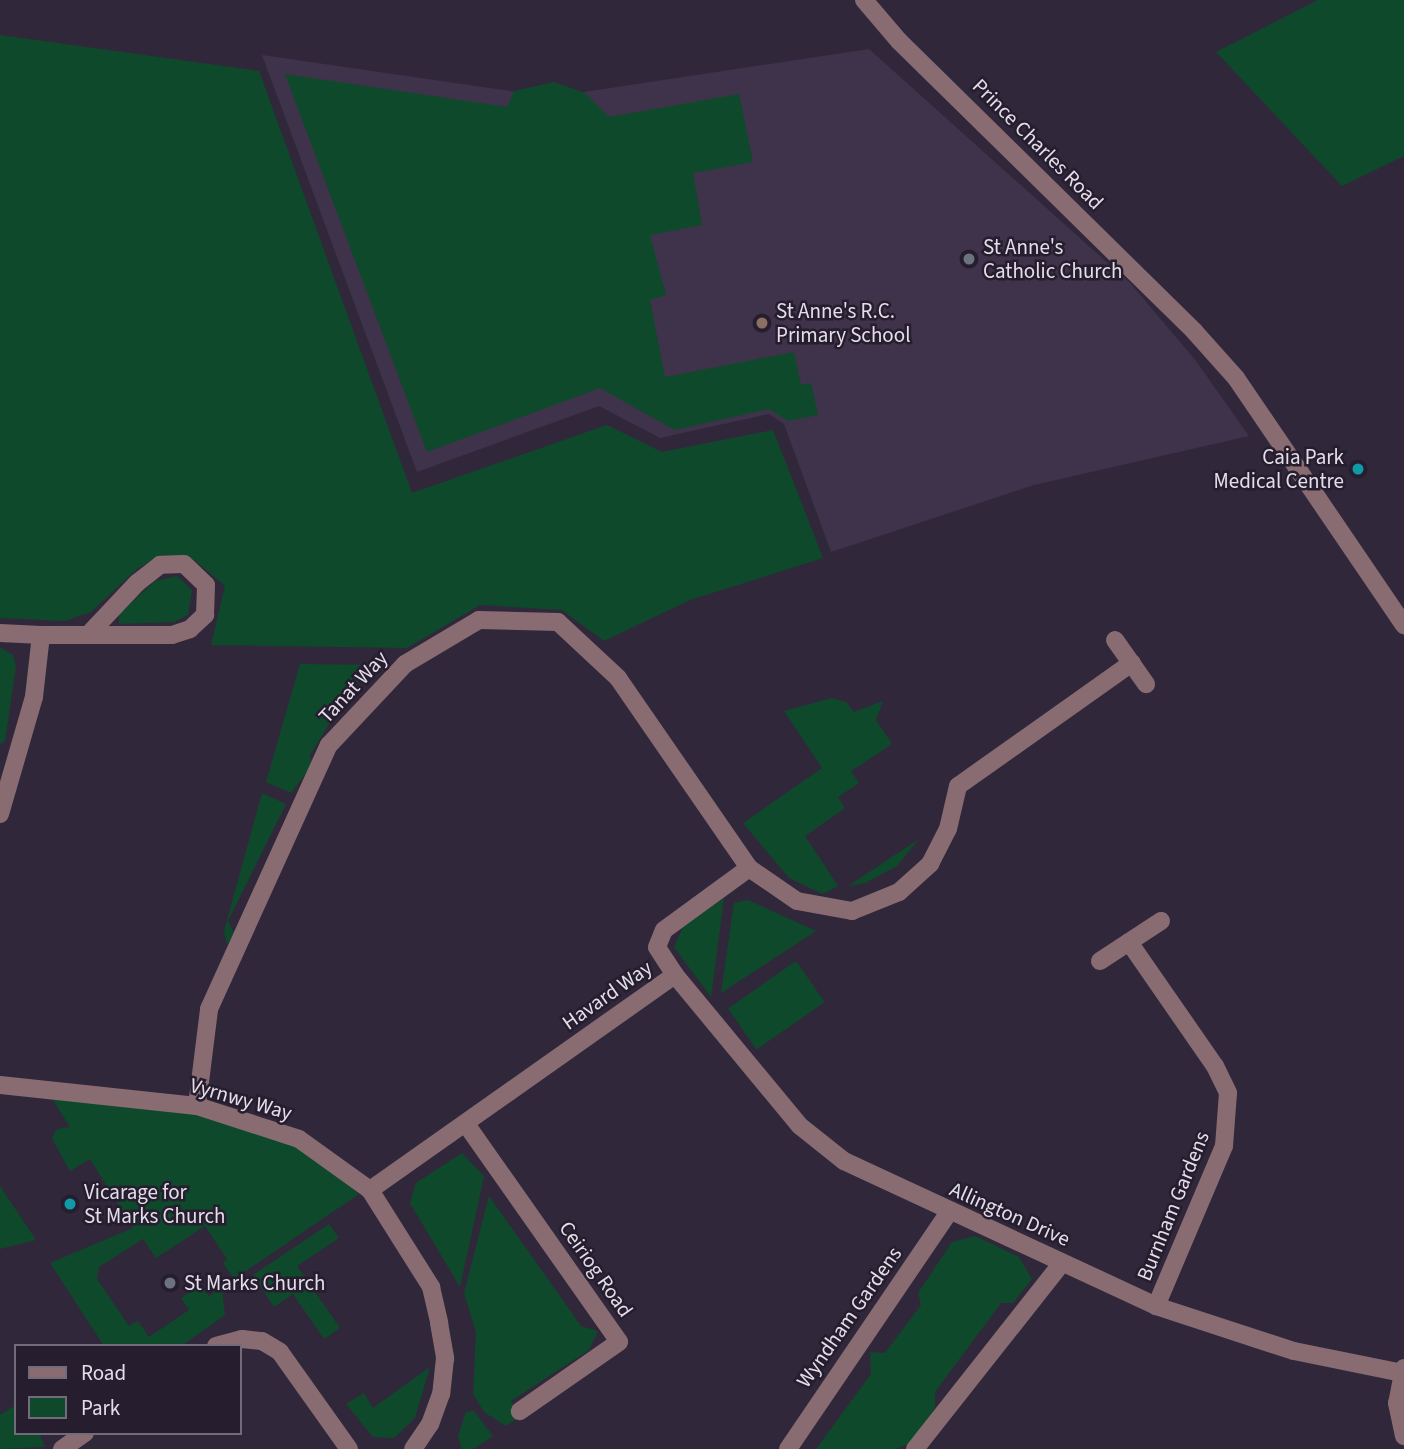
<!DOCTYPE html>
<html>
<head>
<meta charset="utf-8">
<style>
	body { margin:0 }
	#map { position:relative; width:1404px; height:1449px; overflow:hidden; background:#30283a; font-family:"Source Sans 3",sans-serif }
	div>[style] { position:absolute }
	.built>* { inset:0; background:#3e334a }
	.green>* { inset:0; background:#0e492b; transform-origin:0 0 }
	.minor>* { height:18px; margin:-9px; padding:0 9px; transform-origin:9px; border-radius:9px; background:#896c72 }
	.dots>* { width:19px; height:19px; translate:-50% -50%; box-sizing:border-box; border:4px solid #261e2f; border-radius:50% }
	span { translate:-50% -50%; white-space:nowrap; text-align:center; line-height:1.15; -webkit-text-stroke:5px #261e2f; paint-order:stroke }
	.street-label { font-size:21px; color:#e4deea }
	.poi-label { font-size:21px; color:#e4deea }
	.left { translate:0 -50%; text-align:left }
	.right { translate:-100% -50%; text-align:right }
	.legend { position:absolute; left:14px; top:1344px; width:228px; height:91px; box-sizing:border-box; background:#261e2f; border:2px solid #726b7a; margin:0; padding:9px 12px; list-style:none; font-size:21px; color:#e4deea }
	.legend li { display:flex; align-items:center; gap:14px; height:35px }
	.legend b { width:35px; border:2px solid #726b7a }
</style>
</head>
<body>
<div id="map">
	<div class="built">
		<i style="clip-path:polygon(869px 49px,1131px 284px,1196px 361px,1249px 436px,1034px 485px,831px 552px,784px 424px,769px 414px,660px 438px,599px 406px,417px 472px,262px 55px,531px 94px,571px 94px)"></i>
	</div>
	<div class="green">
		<i style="clip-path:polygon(1318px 0,1404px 0,1404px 156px,1342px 186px,1216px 52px)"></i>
		<i style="clip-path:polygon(0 35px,259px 71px,412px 493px,607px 425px,662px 452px,773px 430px,823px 558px,690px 600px,604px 641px,562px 610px,480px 605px,407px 648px,211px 645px,225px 586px,192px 558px,161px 555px,137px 569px,91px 612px,65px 621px,0 618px)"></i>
		<i style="clip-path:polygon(285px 74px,507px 107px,514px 91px,554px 82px,585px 93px,609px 117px,739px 94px,753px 162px,693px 173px,702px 225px,650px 235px,666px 295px,650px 300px,665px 377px,794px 352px,801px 385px,811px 383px,818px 415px,788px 421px,769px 409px,675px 430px,600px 388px,427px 452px)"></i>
		<i style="clip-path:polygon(177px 576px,192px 590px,188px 615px,174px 622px,119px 624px,119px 614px,155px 581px)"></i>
		<i style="clip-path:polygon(0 647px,13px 655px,16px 666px,5px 741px,0 744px)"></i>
		<i style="clip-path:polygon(300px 664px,384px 665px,386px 670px,370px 672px,351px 688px,310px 755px,312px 765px,291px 793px,266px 782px)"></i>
		<i style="clip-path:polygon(832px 698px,846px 702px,854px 712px,883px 701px,876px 720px,892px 744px,851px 771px,859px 783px,838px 797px,845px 808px,805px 836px,838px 886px,823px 894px,789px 878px,743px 823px,822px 768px,784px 711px)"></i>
		<i style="clip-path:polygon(262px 793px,286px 804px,228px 921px,234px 933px,227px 945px,224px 931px)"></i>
		<i style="clip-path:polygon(919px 839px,897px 866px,865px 883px,848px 886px)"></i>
		<i style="clip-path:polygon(724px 898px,711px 997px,674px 947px,683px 927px)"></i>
		<i style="clip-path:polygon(748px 900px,816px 931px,721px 993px,734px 903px)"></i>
		<i style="left:796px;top:961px;width:50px;height:83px;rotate:55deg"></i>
		<i style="clip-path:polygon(51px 1097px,199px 1114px,298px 1142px,359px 1194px,234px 1279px,223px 1263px,227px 1259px,205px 1226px,156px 1258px,143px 1239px,99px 1267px,97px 1279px,129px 1326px,138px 1321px,149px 1337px,189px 1310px,181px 1298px,201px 1285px,209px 1296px,222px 1287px,225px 1315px,181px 1346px,104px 1346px,50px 1263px,133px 1228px,90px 1159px,70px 1171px,67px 1166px,52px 1138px,57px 1129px,70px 1127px)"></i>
		<i style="clip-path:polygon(462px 1153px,484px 1176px,460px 1287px,410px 1203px,416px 1183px)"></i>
		<i style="clip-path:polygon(0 1186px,36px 1240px,0 1249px)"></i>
		<i style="clip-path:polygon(489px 1196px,581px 1326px,598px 1331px,589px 1350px,511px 1401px,521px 1416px,506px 1426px,484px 1412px,473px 1394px,476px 1332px,464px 1293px)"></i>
		<i style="clip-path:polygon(329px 1224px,339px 1238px,297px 1266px,340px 1328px,324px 1339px,293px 1294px,274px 1307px,253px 1275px)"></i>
		<i style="clip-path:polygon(975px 1236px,1019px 1257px,1032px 1279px,1013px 1303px,1001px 1303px,935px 1392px,935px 1408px,911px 1443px,896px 1449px,816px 1449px,871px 1374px,870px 1352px,885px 1353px,921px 1305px,918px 1293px,952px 1242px)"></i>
		<i style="clip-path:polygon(430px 1367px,415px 1418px,394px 1438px,373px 1437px,346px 1404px,364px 1393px,373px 1408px)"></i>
		<i style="clip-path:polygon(16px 1405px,16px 1433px,39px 1433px,45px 1447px,0 1449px,0 1415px)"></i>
		<i style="clip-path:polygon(474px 1411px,493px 1436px,473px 1449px,462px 1449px,458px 1436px,466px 1412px)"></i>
	</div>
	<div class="minor">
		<i style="left:864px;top:0;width:54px;rotate:49.5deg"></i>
		<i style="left:899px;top:41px;width:414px;rotate:44.5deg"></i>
		<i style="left:1194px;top:331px;width:63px;rotate:48.2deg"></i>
		<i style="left:1236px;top:378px;width:299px;rotate:55.8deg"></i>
		<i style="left:0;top:633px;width:41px;rotate:2.8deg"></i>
		<i style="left:41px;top:635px;width:131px"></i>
		<i style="left:172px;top:635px;width:19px;rotate:-18deg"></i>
		<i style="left:190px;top:629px;width:21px;rotate:-43deg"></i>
		<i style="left:205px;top:615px;width:30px;rotate:-88deg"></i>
		<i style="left:206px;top:585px;width:30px;rotate:-136deg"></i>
		<i style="left:184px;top:564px;width:24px;rotate:178deg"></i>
		<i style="left:160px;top:565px;width:29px;rotate:142deg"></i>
		<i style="left:137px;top:583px;width:70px;rotate:133.3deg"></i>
		<i style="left:1115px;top:640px;width:54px;rotate:54.8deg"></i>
		<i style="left:0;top:814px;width:122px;rotate:-73.8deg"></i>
		<i style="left:34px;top:697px;width:62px;rotate:-83.6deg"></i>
		<i style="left:1129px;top:942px;width:151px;rotate:55.3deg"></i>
		<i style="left:1215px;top:1066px;width:30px;rotate:64deg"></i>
		<i style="left:1228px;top:1093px;width:53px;rotate:94.3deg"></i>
		<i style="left:1224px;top:1146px;width:174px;rotate:113deg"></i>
		<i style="left:1100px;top:961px;width:73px;rotate:-33.3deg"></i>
		<i style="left:675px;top:975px;width:196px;rotate:50.4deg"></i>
		<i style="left:800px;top:1126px;width:56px;rotate:38.5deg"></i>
		<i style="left:844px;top:1161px;width:344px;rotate:24.9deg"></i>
		<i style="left:1156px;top:1306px;width:145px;rotate:18.1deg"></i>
		<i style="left:1294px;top:1351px;width:110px;rotate:11.5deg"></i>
		<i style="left:0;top:1085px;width:198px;rotate:6.1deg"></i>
		<i style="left:197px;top:1106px;width:107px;rotate:17.9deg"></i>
		<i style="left:299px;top:1139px;width:87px;rotate:35.7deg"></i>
		<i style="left:370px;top:1190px;width:115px;rotate:57.8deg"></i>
		<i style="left:431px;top:1287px;width:37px;rotate:77deg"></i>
		<i style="left:439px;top:1323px;width:36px;rotate:80deg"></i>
		<i style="left:445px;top:1358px;width:36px;rotate:96deg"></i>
		<i style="left:441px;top:1394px;width:32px;rotate:110deg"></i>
		<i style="left:430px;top:1424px;width:30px;rotate:124deg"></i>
		<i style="left:197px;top:1106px;width:98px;rotate:-82.9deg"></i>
		<i style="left:209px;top:1009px;width:290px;rotate:-65.6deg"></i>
		<i style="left:329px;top:745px;width:111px;rotate:-46.8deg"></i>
		<i style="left:405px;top:664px;width:86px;rotate:-30.7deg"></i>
		<i style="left:479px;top:620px;width:79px;rotate:1.5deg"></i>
		<i style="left:558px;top:622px;width:82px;rotate:43deg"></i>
		<i style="left:618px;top:678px;width:231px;rotate:55.4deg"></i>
		<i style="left:466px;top:1124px;width:266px;rotate:54.9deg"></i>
		<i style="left:619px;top:1342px;width:121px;rotate:145.1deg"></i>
		<i style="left:370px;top:1190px;width:373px;rotate:-35.2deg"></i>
		<i style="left:675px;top:975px;width:33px;rotate:-123deg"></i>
		<i style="left:657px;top:947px;width:18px;rotate:-68deg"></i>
		<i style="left:664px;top:930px;width:105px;rotate:-36.1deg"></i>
		<i style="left:749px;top:868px;width:58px;rotate:34.5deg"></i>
		<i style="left:797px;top:901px;width:56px;rotate:10.3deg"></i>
		<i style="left:852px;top:911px;width:51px;rotate:-22deg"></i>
		<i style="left:899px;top:892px;width:42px;rotate:-42.1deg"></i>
		<i style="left:930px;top:864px;width:39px;rotate:-63deg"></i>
		<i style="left:948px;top:829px;width:44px;rotate:-76.9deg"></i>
		<i style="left:958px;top:786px;width:213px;rotate:-35.3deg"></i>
		<i style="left:216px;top:1346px;width:27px;rotate:-15deg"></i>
		<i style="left:242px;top:1339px;width:20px;rotate:6deg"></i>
		<i style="left:262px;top:1341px;width:21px;rotate:31deg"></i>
		<i style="left:280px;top:1352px;width:119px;rotate:54.6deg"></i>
		<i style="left:1404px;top:1368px;width:36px;rotate:101deg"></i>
		<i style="left:1397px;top:1403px;width:34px;rotate:78deg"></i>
		<i style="left:62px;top:1449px;width:28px;rotate:-35deg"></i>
		<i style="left:788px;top:1449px;width:287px;rotate:-55.8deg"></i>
		<i style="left:915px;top:1449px;width:237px;rotate:-51.7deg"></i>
	</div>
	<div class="dots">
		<i style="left:969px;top:259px;background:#6b7280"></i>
		<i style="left:762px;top:323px;background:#8d6e63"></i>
		<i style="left:1358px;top:469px;background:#0f9aa8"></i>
		<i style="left:70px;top:1204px;background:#0f9aa8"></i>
		<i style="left:170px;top:1283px;background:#6b7280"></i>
	</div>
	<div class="street-label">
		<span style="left:1038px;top:144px;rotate:45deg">Prince Charles Road</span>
		<span style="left:353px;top:687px;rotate:-47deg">Tanat Way</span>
		<span style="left:607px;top:995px;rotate:-35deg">Havard Way</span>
		<span style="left:241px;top:1099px;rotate:16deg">Vyrnwy Way</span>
		<span style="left:1173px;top:1206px;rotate:-68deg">Burnham Gardens</span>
		<span style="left:1010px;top:1214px;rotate:24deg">Allington Drive</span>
		<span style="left:596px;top:1269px;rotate:55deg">Ceiriog Road</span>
		<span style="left:849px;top:1317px;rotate:-55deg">Wyndham Gardens</span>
	</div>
	<div class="poi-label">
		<span class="left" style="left:983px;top:259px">St Anne's<br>Catholic Church</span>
		<span class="left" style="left:776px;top:323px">St Anne's R.C.<br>Primary School</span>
		<span class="right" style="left:1344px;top:469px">Caia Park<br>Medical Centre</span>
		<span class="left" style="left:84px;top:1204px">Vicarage for<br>St Marks Church</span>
		<span class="left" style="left:184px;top:1283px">St Marks Church</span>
	</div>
	<ul class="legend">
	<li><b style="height:9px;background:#896c72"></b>Road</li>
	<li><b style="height:19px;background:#0e492b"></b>Park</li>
	</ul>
</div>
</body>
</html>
